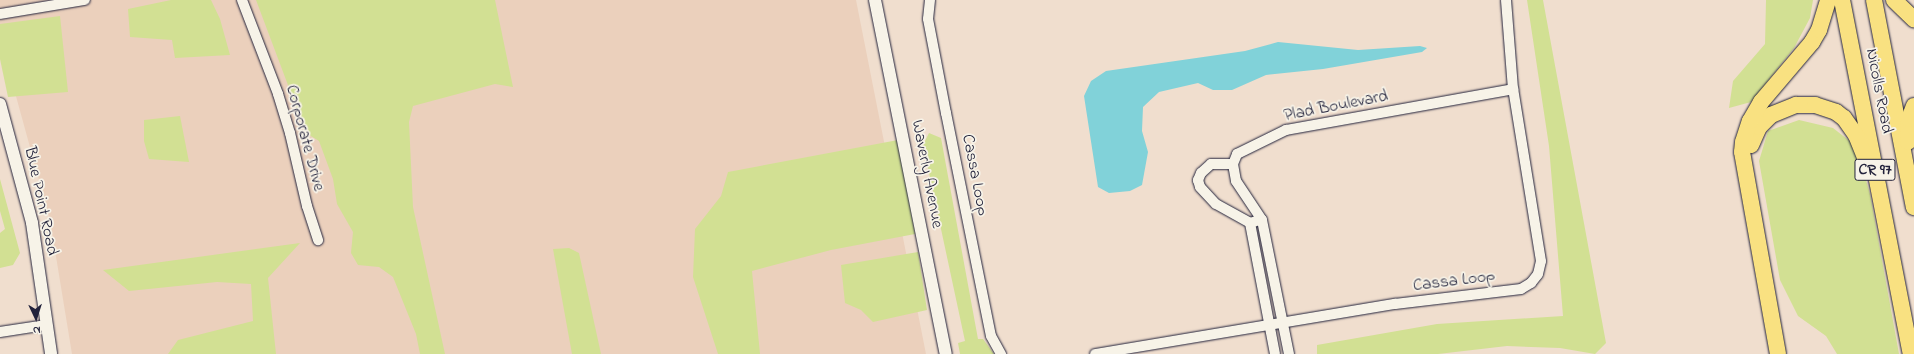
<!DOCTYPE html>
<html>
<head>
<meta charset="utf-8">
<style>
	body { margin:0 }
	#map { position:relative; width:1914px; height:354px; overflow:hidden; background:#f0dece; font-family:"Indie Flower",sans-serif }
	div>[style] { position:absolute }
	.built>* { inset:0; background:#ebd0bc }
	.green>* { inset:0; background:#d2e093 }
	.water>* { inset:0; background:#81d2d9 }
	.roads { filter:drop-shadow(0 0 1px #22223b) drop-shadow(0 0 1px #22223b) }
	.minor>* { height:10px; margin:-5px; padding:0 5px; transform-origin:5px; border-radius:5px; background:#f7f3e8 }
	.tertiary>* { height:12px; margin:-6px; padding:0 6px; transform-origin:6px; border-radius:6px; background:#f7f3e8 }
	.trunk>* { height:16px; margin:-8px; padding:0 8px; transform-origin:8px; border-radius:8px; background:#f9e181 }
	span { translate:-50% -50%; white-space:nowrap; text-align:center; line-height:1.15; -webkit-text-stroke:3.5px #f7f3e8; paint-order:stroke }
	.shield-label span { padding:1px 3px; background:#f7f3e8; border:1px solid; border-radius:3px; -webkit-text-stroke-width:0 }
	.shield-label { font-size:16px; color:#22223b; font-weight:700 }
	.street-label { font-size:17px; color:#22223b }
	.north { position:absolute; left:16px; top:298px; width:40px; height:40px; -webkit-text-stroke:3px #f7f3e8; paint-order:stroke; rotate:176deg; font-size:11px; font-weight:700; line-height:16px; text-align:center; color:#22223b }
	.north::after { content:''; display:block; margin:auto; width:14px; height:18px; background:#22223b; clip-path:polygon(50% 0,100% 100%,50% 72%,0 100%) }
</style>
</head>
<body>
<div id="map">
	<div class="built">
		<i style="clip-path:polygon(0 0,856px 0,926px 354px,72px 354px,50px 220px,0 38px)"></i>
	</div>
	<div class="green">
		<i style="clip-path:polygon(171px 0,211px 0,220px 19px,230px 55px,175px 58px,172px 40px,130px 37px,128px 9px)"></i>
		<i style="clip-path:polygon(256px 0,495px 0,513px 87px,495px 84px,413px 106px,409px 122px,413px 207px,445px 354px,420px 354px,416px 334px,393px 277px,379px 267px,358px 265px,351px 253px,353px 232px,337px 204px,333px 179px,319px 141px,306px 133px)"></i>
		<i style="clip-path:polygon(1527px 0,1543px 0,1606px 343px,1595px 354px,1560px 348px,1507px 346px,1438px 354px,1317px 354px,1317px 345px,1437px 324px,1563px 316px,1549px 146px)"></i>
		<i style="clip-path:polygon(1766px 0,1813px 0,1810px 18px,1794px 48px,1751px 102px,1729px 108px,1733px 81px,1765px 44px)"></i>
		<i style="clip-path:polygon(60px 16px,68px 92px,8px 97px,0 59px,0 24px)"></i>
		<i style="clip-path:polygon(180px 116px,189px 162px,149px 159px,144px 141px,144px 120px)"></i>
		<i style="clip-path:polygon(1799px 120px,1833px 128px,1856px 146px,1870px 194px,1899px 354px,1837px 354px,1826px 336px,1798px 316px,1780px 280px,1759px 161px,1768px 131px)"></i>
		<i style="clip-path:polygon(929px 133px,941px 138px,978px 339px,983px 339px,994px 354px,960px 354px,958px 343px,965px 341px,923px 145px)"></i>
		<i style="clip-path:polygon(898px 140px,915px 234px,831px 250px,752px 271px,760px 354px,718px 354px,693px 277px,695px 229px,721px 196px,728px 172px)"></i>
		<i style="clip-path:polygon(0 179px,20px 253px,13px 265px,0 268px,0 233px,5px 229px,0 211px)"></i>
		<i style="clip-path:polygon(300px 243px,268px 278px,276px 354px,168px 354px,178px 340px,253px 321px,251px 284px,217px 282px,129px 291px,103px 270px)"></i>
		<i style="clip-path:polygon(569px 248px,579px 253px,601px 354px,572px 354px,553px 249px)"></i>
		<i style="clip-path:polygon(918px 252px,927px 310px,873px 322px,861px 310px,845px 303px,841px 265px)"></i>
	</div>
	<div class="water">
		<i style="clip-path:polygon(1278px 42px,1358px 50px,1420px 46px,1427px 48px,1422px 52px,1323px 69px,1266px 75px,1232px 90px,1213px 90px,1198px 83px,1159px 92px,1143px 107px,1142px 131px,1148px 152px,1142px 185px,1130px 191px,1109px 193px,1098px 187px,1084px 96px,1091px 81px,1106px 71px,1245px 51px)"></i>
	</div>
	<div class="roads">
		<div class="minor">
			<i style="left:242px;top:0;width:101px;rotate:69deg"></i>
			<i style="left:278px;top:94px;width:41px;rotate:72.9deg"></i>
			<i style="left:290px;top:133px;width:75px;rotate:76.9deg"></i>
			<i style="left:307px;top:206px;width:36px;rotate:72deg"></i>
			<i style="left:930px;top:0;width:19px;rotate:96deg"></i>
			<i style="left:928px;top:19px;width:96px;rotate:79.2deg"></i>
			<i style="left:946px;top:113px;width:227px;rotate:78.6deg"></i>
			<i style="left:991px;top:336px;width:21px;rotate:61deg"></i>
			<i style="left:0;top:14px;width:86px;rotate:-9.4deg"></i>
			<i style="left:1233px;top:164px;width:22px;rotate:180deg"></i>
			<i style="left:1211px;top:164px;width:13px;rotate:138deg"></i>
			<i style="left:1201px;top:173px;width:8px;rotate:113deg"></i>
			<i style="left:1198px;top:180px;width:7px;rotate:74deg"></i>
			<i style="left:1200px;top:187px;width:23px;rotate:47deg"></i>
			<i style="left:1216px;top:204px;width:39px;rotate:29deg"></i>
			<i style="left:1250px;top:223px;width:6px;rotate:-18deg"></i>
			<i style="left:1250px;top:223px;width:133px;rotate:79.2deg"></i>
			<i style="left:0;top:332px;width:47px;rotate:-8.7deg"></i>
			<i style="left:1095px;top:354px;width:304px;rotate:-9.5deg"></i>
			<i style="left:1395px;top:304px;width:127px;rotate:-6.8deg"></i>
			<i style="left:1521px;top:289px;width:12px;rotate:-31deg"></i>
			<i style="left:1531px;top:283px;width:11px;rotate:-52deg"></i>
			<i style="left:1538px;top:274px;width:13px;rotate:-77deg"></i>
			<i style="left:1541px;top:261px;width:174px;rotate:-99.2deg"></i>
			<i style="left:1513px;top:89px;width:89px;rotate:-94.5deg"></i>
			<i style="left:1289px;top:354px;width:137px;rotate:-101.4deg"></i>
			<i style="left:1262px;top:220px;width:47px;rotate:-123.7deg"></i>
			<i style="left:1236px;top:181px;width:17px;rotate:-100deg"></i>
			<i style="left:1233px;top:164px;width:11px;rotate:-68deg"></i>
			<i style="left:1237px;top:154px;width:55px;rotate:-26.1deg"></i>
			<i style="left:1286px;top:130px;width:231px;rotate:-10.2deg"></i>
		</div>
		<div class="tertiary">
			<i style="left:875px;top:0;width:361px;rotate:78.7deg"></i>
			<i style="left:0;top:104px;width:123px;rotate:74.9deg"></i>
			<i style="left:32px;top:223px;width:132px;rotate:81.7deg"></i>
		</div>
		<div class="trunk">
			<i style="left:1842px;top:0;width:361px;rotate:79deg"></i>
			<i style="left:1874px;top:0;width:211px;rotate:79.1deg"></i>
			<i style="left:1894px;top:0;width:28px;rotate:44deg"></i>
			<i style="left:1908px;top:142px;width:23px;rotate:-88deg"></i>
			<i style="left:1909px;top:119px;width:14px;rotate:-69deg"></i>
			<i style="left:1751px;top:145px;width:20px;rotate:-66deg"></i>
			<i style="left:1759px;top:127px;width:17px;rotate:-45deg"></i>
			<i style="left:1771px;top:115px;width:27px;rotate:-22deg"></i>
			<i style="left:1796px;top:105px;width:19px"></i>
			<i style="left:1815px;top:105px;width:22px;rotate:18deg"></i>
			<i style="left:1836px;top:112px;width:10px;rotate:37deg"></i>
			<i style="left:1844px;top:118px;width:21px;rotate:55deg"></i>
			<i style="left:1856px;top:135px;width:24px;rotate:68deg"></i>
			<i style="left:1778px;top:354px;width:205px;rotate:-100.1deg"></i>
			<i style="left:1742px;top:152px;width:10px;rotate:-84deg"></i>
			<i style="left:1743px;top:142px;width:22px;rotate:-72deg"></i>
			<i style="left:1750px;top:121px;width:22px;rotate:-60deg"></i>
			<i style="left:1761px;top:102px;width:79px;rotate:-49.6deg"></i>
			<i style="left:1812px;top:42px;width:14px;rotate:-60deg"></i>
			<i style="left:1819px;top:30px;width:31px;rotate:-73deg"></i>
		</div>
	</div>
	<div class="shield-label">
		<span style="left:1875px;top:170px">CR 97</span>
	</div>
	<div class="street-label">
		<span style="left:1879px;top:91px;rotate:79deg">Nicolls Road</span>
		<span style="left:1336px;top:106px;rotate:-11deg">Plad Boulevard</span>
		<span style="left:305px;top:138px;rotate:75deg">Corporate Drive</span>
		<span style="left:927px;top:174px;rotate:79deg">Waverly Avenue</span>
		<span style="left:975px;top:175px;rotate:79deg">Cassa Loop</span>
		<span style="left:41px;top:201px;rotate:78deg">Blue Point Road</span>
		<span style="left:1454px;top:281px;rotate:-7deg">Cassa Loop</span>
	</div>
	<div class="north">N</div>
</div>
</body>
</html>
